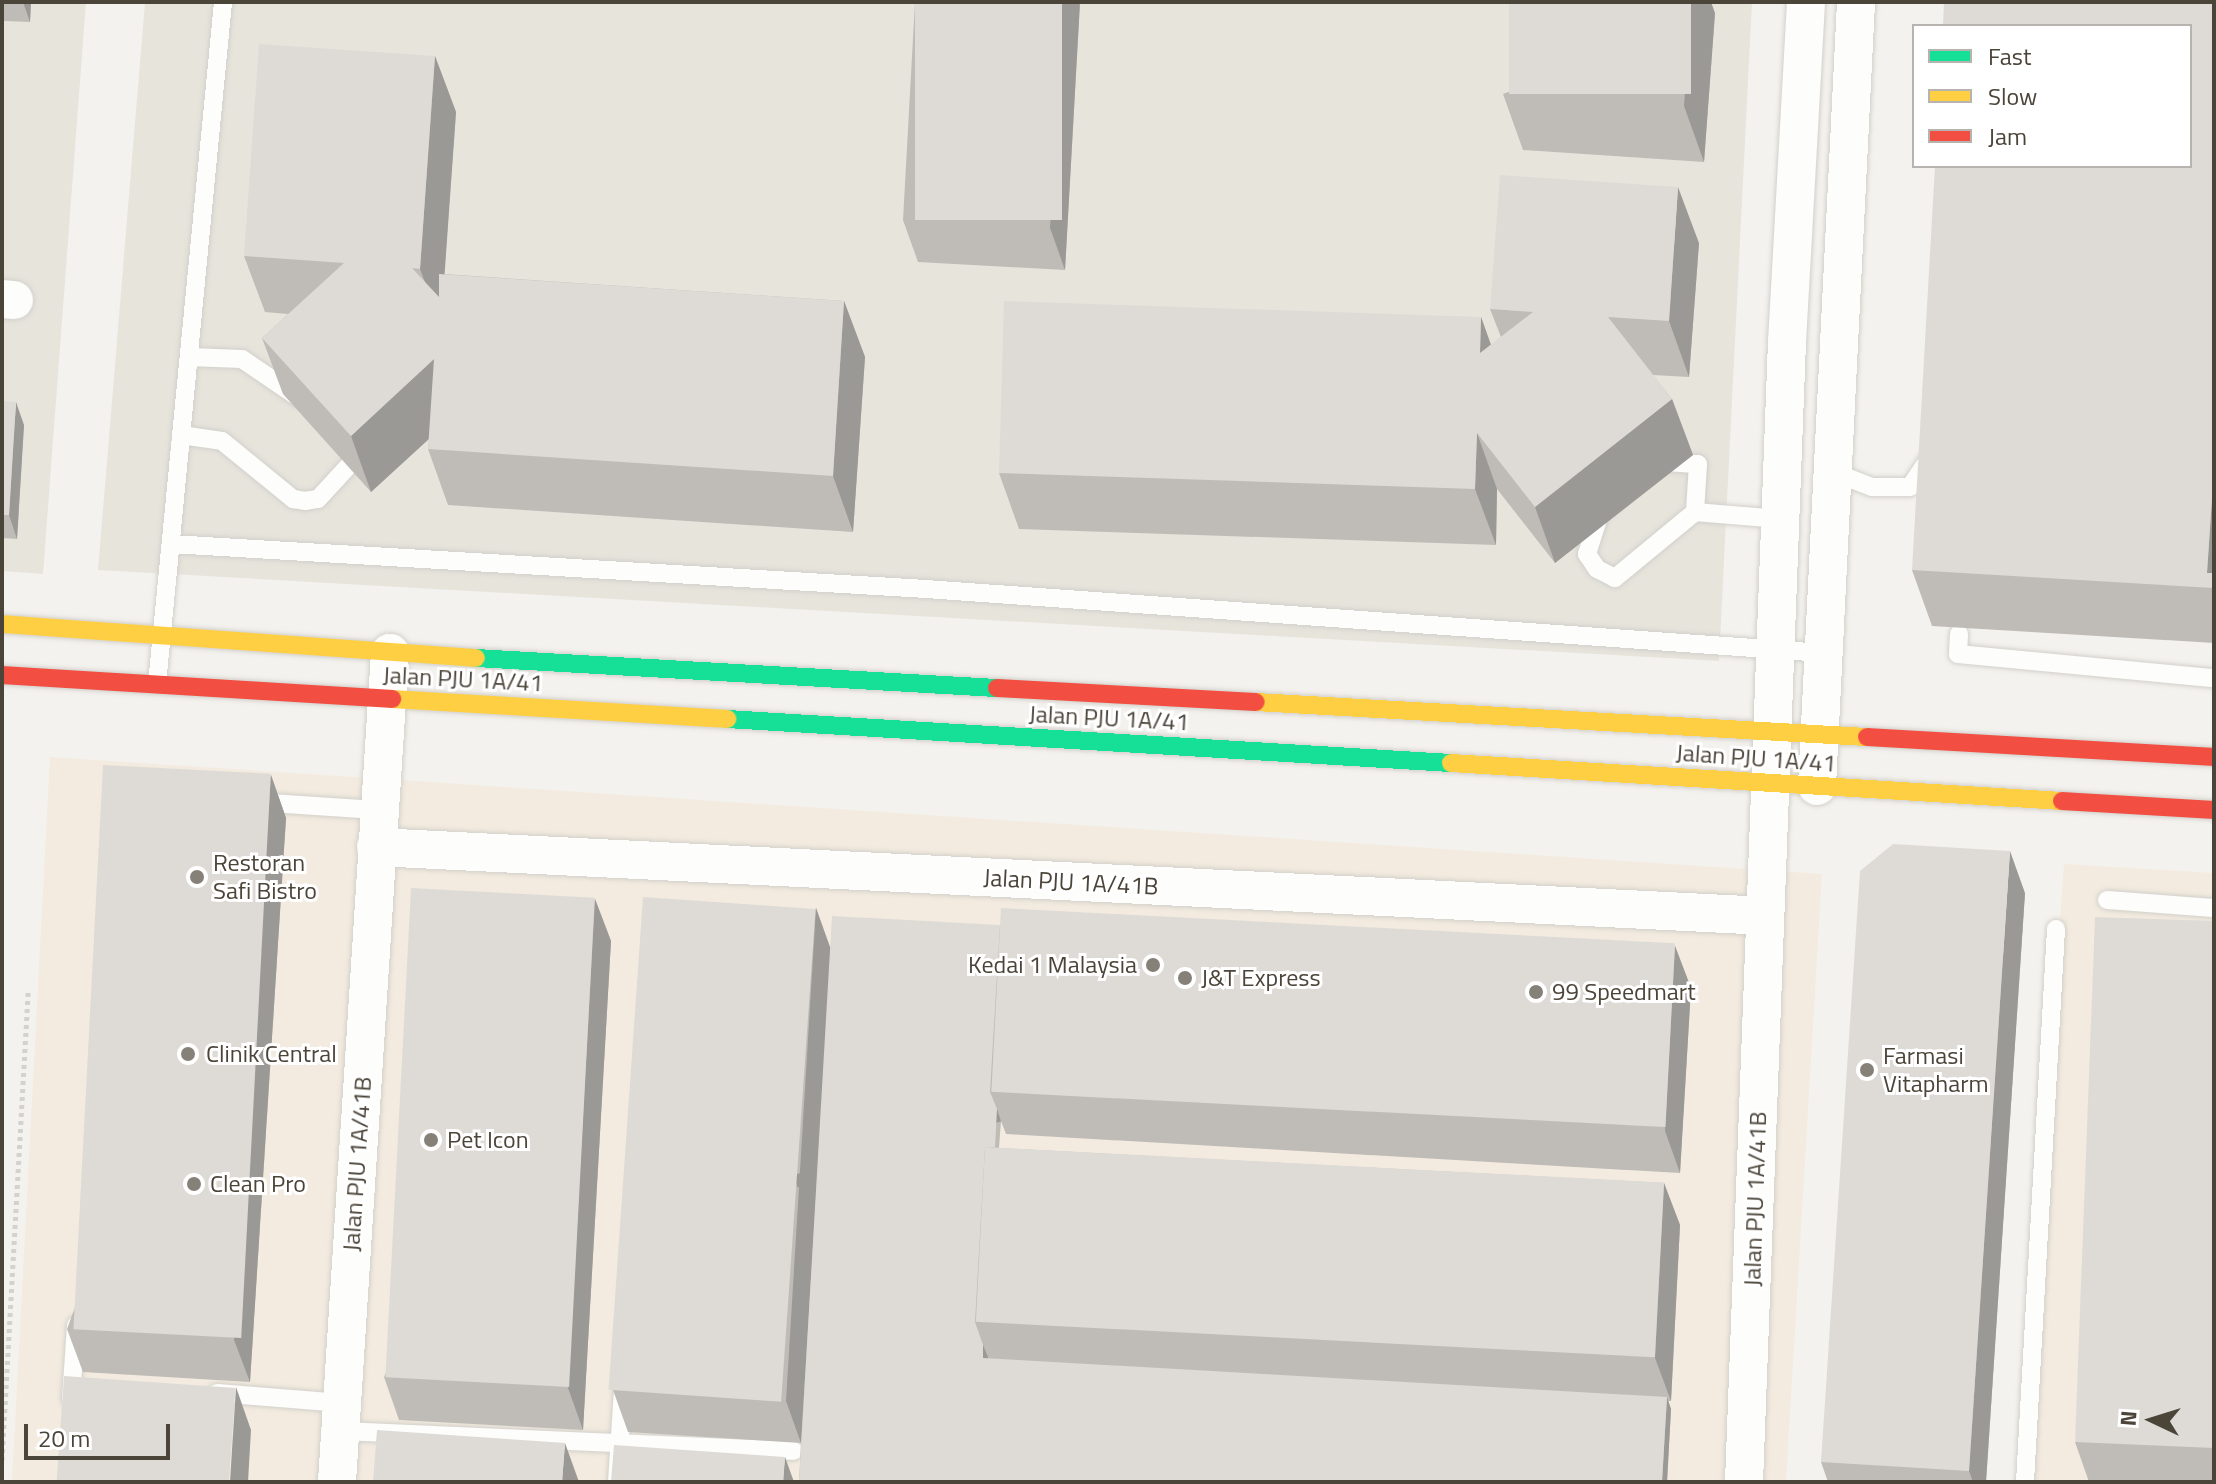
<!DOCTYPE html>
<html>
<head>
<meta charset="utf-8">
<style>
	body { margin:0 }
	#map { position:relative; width:2216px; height:1484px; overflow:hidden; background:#f4f2ee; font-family:"Titillium Web",sans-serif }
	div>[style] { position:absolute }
	.residential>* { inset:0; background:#e7e4dc }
	.commercial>* { inset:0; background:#f3ebdf }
	.path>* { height:5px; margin-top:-2.5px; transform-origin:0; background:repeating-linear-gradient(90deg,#d3d2cc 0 4px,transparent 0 8px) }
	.roads { filter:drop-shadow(0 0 2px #d2d0cb) drop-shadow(0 0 2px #d2d0cb) }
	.lane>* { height:18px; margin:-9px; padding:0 9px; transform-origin:9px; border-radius:9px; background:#fdfdfc }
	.street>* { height:38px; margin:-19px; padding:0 19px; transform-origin:19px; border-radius:19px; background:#fdfdfc }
	.fast>* { height:18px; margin:-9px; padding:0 9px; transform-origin:9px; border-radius:9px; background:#16e098 }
	.slow>* { height:18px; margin:-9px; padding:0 9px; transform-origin:9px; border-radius:9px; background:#ffcf43 }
	.jam>* { height:18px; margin:-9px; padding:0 9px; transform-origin:9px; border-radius:9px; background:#f24e42 }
	.wall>* { inset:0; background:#bfbcb8 }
	.shaded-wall>* { inset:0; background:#9b9996; transform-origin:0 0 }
	.building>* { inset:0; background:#dedbd6; transform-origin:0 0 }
	.dots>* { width:22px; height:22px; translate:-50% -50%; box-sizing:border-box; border:4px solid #fff; border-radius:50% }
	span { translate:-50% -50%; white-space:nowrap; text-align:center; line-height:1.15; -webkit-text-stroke:6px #fff; paint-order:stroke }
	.street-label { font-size:24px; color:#4b4439 }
	.poi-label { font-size:24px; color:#4b4439 }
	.left { translate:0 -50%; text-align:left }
	.right { translate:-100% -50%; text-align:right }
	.frame { position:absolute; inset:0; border:4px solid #4b4439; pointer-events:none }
	.legend { position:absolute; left:1912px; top:24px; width:280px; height:144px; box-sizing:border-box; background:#fff; border:2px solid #b7b4b0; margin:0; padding:10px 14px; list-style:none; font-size:24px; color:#4b4439 }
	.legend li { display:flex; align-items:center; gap:16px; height:40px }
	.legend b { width:40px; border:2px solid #b7b4b0 }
	.north { position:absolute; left:2112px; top:1380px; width:80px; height:80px; -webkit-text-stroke:6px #fff; paint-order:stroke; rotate:274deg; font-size:22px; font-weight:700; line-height:32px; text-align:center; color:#4b4439 }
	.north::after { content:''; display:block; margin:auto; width:28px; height:36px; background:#4b4439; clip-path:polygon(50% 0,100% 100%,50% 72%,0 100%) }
	.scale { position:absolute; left:24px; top:1424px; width:146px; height:36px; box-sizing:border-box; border:4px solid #4b4439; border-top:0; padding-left:10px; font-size:24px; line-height:28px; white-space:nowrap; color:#4b4439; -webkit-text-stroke:6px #fff; paint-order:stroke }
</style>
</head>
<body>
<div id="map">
	<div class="residential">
		<i style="clip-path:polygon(2px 2px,86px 2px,43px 574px,2px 571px)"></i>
		<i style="clip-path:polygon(145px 2px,1752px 2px,1719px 661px,98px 570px)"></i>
	</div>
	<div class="commercial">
		<i style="clip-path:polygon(50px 757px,1822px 874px,1786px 1482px,12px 1482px)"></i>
		<i style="clip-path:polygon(2064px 864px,2214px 873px,2214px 1482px,2020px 1482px)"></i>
	</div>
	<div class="path">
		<i style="left:2px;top:1460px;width:471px;rotate:-86.8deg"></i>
	</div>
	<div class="roads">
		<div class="lane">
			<i style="left:189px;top:357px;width:53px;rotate:2.2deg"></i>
			<i style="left:242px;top:359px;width:68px;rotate:34.2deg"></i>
			<i style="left:181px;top:435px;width:41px;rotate:8.3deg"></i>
			<i style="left:222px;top:441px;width:92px;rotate:39.2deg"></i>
			<i style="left:293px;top:499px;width:12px;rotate:9deg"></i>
			<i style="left:305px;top:501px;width:13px;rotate:-9deg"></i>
			<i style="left:318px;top:499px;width:52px;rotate:-47.4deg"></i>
			<i style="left:353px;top:461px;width:17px;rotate:-73deg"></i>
			<i style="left:1667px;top:462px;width:31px;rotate:4deg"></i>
			<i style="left:1698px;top:464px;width:48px;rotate:93.6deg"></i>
			<i style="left:1695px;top:512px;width:104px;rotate:140.5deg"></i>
			<i style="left:1615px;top:578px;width:20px;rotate:-153deg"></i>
			<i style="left:1597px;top:569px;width:18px;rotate:-124deg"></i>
			<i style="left:1587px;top:554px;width:43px;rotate:-72.4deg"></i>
			<i style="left:1600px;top:513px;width:71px;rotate:-43.9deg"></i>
			<i style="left:1651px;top:464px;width:16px;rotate:-7deg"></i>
			<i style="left:1833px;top:472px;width:42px;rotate:21deg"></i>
			<i style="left:1872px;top:487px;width:38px"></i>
			<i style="left:1910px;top:487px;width:32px;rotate:-56deg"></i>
			<i style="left:1695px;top:512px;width:85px;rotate:4.7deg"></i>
			<i style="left:171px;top:544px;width:756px;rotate:3.41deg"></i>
			<i style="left:926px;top:589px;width:900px;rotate:4.08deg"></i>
			<i style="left:1959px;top:634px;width:20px;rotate:93deg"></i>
			<i style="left:1958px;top:654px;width:257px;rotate:5.4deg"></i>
			<i style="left:157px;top:684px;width:685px;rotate:-84.47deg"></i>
			<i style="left:257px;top:802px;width:122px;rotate:3.8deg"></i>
			<i style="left:2107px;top:900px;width:107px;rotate:4.3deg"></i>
			<i style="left:217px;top:1393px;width:125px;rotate:4.6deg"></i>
			<i style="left:71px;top:1399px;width:74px;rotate:-86.1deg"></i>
			<i style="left:340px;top:1431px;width:454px;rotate:2.5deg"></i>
			<i style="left:617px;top:1482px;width:93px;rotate:-86.3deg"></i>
			<i style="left:2025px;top:1482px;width:554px;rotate:-86.79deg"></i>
		</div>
		<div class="street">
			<i style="left:2px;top:299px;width:12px;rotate:5deg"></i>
			<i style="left:1817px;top:786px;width:785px;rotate:-87.15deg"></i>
			<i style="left:376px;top:847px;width:1391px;rotate:2.84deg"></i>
			<i style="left:337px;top:1482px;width:831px;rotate:-86.34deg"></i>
			<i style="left:1744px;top:1482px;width:1141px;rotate:-87.84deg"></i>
			<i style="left:1787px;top:342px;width:341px;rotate:-86.8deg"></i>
		</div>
		<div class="fast">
			<i style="left:476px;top:658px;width:522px;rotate:3.3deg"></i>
			<i style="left:727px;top:719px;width:725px;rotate:3.48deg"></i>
		</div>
		<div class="slow">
			<i style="left:2px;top:624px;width:475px;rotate:4.1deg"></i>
			<i style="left:392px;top:699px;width:336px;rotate:3.4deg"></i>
			<i style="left:1256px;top:702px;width:612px;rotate:3.28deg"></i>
			<i style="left:1451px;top:763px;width:612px;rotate:3.56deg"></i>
		</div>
		<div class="jam">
			<i style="left:2px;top:675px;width:391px;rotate:3.5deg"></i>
			<i style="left:997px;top:688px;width:259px;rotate:3.1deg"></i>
			<i style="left:1867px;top:737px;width:348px;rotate:3.3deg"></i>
			<i style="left:2062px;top:801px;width:152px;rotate:3.4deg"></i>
		</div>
	</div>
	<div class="wall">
		<i style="clip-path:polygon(2px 2px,31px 2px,30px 22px,4px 21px,2px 58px)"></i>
		<i style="clip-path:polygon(915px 2px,1080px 2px,1065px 270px,918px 262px,903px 220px)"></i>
		<i style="clip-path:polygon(2214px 2px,2214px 643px,1932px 626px,1912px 570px)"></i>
		<i style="clip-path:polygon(1715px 13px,1704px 162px,1523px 150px,1503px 94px)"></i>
		<i style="clip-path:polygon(435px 56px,456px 112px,444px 274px,844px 301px,865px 357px,853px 532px,448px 505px,428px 449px,429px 439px,371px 492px,283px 394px,262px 338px,288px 314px,265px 312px,244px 256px)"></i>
		<i style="clip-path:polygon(1699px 243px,1689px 377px,1653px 375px,1672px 399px,1693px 455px,1555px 563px,1497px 489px,1496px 545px,1019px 529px,999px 473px,1481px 317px,1491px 345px,1501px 337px,1490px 309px)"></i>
		<i style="clip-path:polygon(2px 401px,24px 425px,17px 539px,2px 538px)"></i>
		<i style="clip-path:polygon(271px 775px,286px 818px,250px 1382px,83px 1372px,67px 1329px)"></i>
		<i style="clip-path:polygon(2025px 893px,1986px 1482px,1828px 1482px,1821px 1462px)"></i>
		<i style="clip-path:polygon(595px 899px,611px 941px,583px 1430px,399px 1420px,384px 1377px)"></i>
		<i style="clip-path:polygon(816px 908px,830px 947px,1000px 925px,1675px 946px,1691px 988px,1680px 1173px,1006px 1134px,1001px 1121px,999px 1148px,1664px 1183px,1680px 1225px,1671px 1401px,1668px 1401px,1671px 1409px,1667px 1482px,799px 1482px,801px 1443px,628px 1432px,613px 1390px)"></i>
		<i style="clip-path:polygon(2214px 921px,2214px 1482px,2089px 1482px,2075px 1442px)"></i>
	</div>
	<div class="shaded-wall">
		<i style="clip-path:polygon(23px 2px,31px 2px,30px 22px)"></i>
		<i style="clip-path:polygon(1062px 2px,1080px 2px,1065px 270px,1050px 228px)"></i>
		<i style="clip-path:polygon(1691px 2px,1711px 2px,1715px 13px,1704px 162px,1684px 106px)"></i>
		<i style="clip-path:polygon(2px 14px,4px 21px,2px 58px)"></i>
		<i style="clip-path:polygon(435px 56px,456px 112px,441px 325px,420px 269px)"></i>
		<i style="clip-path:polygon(1678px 187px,1699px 243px,1689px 377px,1669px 321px)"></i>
		<i style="clip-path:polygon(844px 301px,865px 357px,853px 532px,833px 476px)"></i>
		<i style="clip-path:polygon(1481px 317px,1501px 373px,1480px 353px)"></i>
		<i style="clip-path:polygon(434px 359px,455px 415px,371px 492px,351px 436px)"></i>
		<i style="clip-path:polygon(1672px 399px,1693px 455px,1555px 563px,1535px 507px)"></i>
		<i style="clip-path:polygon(16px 402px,24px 425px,17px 539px,9px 515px)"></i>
		<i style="clip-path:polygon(1477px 433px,1497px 489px,1496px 545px,1475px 489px)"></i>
		<i style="clip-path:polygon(2212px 498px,2214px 504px,2214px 588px,2207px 573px)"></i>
		<i style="clip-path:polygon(271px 775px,286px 818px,250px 1382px,234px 1340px)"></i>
		<i style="clip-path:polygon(2010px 851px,2025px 893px,1986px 1482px,1973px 1482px,1969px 1471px)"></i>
		<i style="clip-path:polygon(595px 899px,611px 941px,583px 1430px,568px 1388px)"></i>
		<i style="clip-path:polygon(816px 908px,831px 950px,801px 1443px,786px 1401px)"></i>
		<i style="clip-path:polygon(1675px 946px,1691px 988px,1680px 1173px,1665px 1131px)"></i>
		<i style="left:997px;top:1109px;width:13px;height:214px;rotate:72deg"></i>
		<i style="clip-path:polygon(1664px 1183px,1680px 1225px,1671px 1401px,1655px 1358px)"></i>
		<i style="clip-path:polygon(983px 1345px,988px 1357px,987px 1370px,983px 1358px)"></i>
		<i style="clip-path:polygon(236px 1387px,251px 1430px,248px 1482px,230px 1482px)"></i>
		<i style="clip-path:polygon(1667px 1397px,1671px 1409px,1667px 1482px,1662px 1482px)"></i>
		<i style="clip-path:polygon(565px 1443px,579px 1482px,562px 1482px)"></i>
		<i style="clip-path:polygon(785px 1457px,794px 1482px,783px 1482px)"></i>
	</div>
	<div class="building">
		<i style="left:915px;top:2px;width:147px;height:218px"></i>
		<i style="left:1509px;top:2px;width:182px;height:92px"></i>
		<i style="clip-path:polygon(1944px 2px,2214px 2px,2214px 498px,2212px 498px,2207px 573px,2214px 573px,2214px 588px,1912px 570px,1935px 166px,2190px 166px,2190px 26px,1943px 26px)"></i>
		<i style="clip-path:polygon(259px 44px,435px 56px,420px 269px,412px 268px,439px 297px,439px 274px,844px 301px,833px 476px,428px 449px,434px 359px,351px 436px,262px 338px,344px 263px,244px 256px)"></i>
		<i style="clip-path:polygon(1500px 175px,1678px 187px,1669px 321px,1608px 317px,1672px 399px,1535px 507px,1477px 433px,1475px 489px,999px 473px,1004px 301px,1481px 317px,1480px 353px,1533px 312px,1490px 309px)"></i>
		<i style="clip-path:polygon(2px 401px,16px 402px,9px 515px,2px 515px)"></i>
		<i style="left:103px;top:765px;width:168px;height:565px;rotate:3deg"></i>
		<i style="clip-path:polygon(1893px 844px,2010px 851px,1969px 1471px,1821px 1462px,1860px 871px)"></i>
		<i style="left:411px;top:888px;width:184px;height:490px;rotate:3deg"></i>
		<i style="left:643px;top:897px;width:173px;height:494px;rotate:4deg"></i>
		<i style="left:1001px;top:908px;width:675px;height:184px;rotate:3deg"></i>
		<i style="clip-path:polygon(832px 916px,1000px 925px,990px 1092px,997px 1109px,995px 1147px,985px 1147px,975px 1322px,983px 1345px,983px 1358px,1667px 1397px,1662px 1482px,799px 1482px)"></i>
		<i style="clip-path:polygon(2095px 917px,2214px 921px,2214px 1448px,2075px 1442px)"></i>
		<i style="left:985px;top:1147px;width:680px;height:175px;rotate:3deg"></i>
		<i style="left:64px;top:1376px;width:172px;height:106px;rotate:4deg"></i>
		<i style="clip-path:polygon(377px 1430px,565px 1443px,562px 1482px,373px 1482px)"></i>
		<i style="clip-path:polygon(614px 1445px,785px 1457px,783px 1482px,611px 1482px)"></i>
	</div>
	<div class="dots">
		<i style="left:197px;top:877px;background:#868178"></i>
		<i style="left:1153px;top:965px;background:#868178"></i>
		<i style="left:1185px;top:978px;background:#868178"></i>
		<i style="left:1536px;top:992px;background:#868178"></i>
		<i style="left:188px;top:1054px;background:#868178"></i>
		<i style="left:1867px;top:1070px;background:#868178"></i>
		<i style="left:431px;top:1140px;background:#868178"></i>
		<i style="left:194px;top:1184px;background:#868178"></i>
	</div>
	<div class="street-label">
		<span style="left:463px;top:679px;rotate:3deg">Jalan PJU 1A/41</span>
		<span style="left:1109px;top:718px;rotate:3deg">Jalan PJU 1A/41</span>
		<span style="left:1756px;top:758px;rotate:4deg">Jalan PJU 1A/41</span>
		<span style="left:1071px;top:882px;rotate:3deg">Jalan PJU 1A/41B</span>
		<span style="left:357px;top:1164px;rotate:-86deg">Jalan PJU 1A/41B</span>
		<span style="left:1755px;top:1199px;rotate:-88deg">Jalan PJU 1A/41B</span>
	</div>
	<div class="poi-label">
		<span class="left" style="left:213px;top:877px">Restoran<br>Safi Bistro</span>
		<span class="right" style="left:1137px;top:965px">Kedai 1 Malaysia</span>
		<span class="left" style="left:1201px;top:978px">J&amp;T Express</span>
		<span class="left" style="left:1552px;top:992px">99 Speedmart</span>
		<span class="left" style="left:206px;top:1054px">Clinik Central</span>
		<span class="left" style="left:1883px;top:1070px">Farmasi<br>Vitapharm</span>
		<span class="left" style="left:447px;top:1140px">Pet Icon</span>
		<span class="left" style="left:210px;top:1184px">Clean Pro</span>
	</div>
	<div class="frame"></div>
	<ul class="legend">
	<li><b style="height:10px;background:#16e098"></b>Fast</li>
	<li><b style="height:10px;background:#ffcf43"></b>Slow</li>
	<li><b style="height:10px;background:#f24e42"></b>Jam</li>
	</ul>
	<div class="north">N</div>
	<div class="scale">20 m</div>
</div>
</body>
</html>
